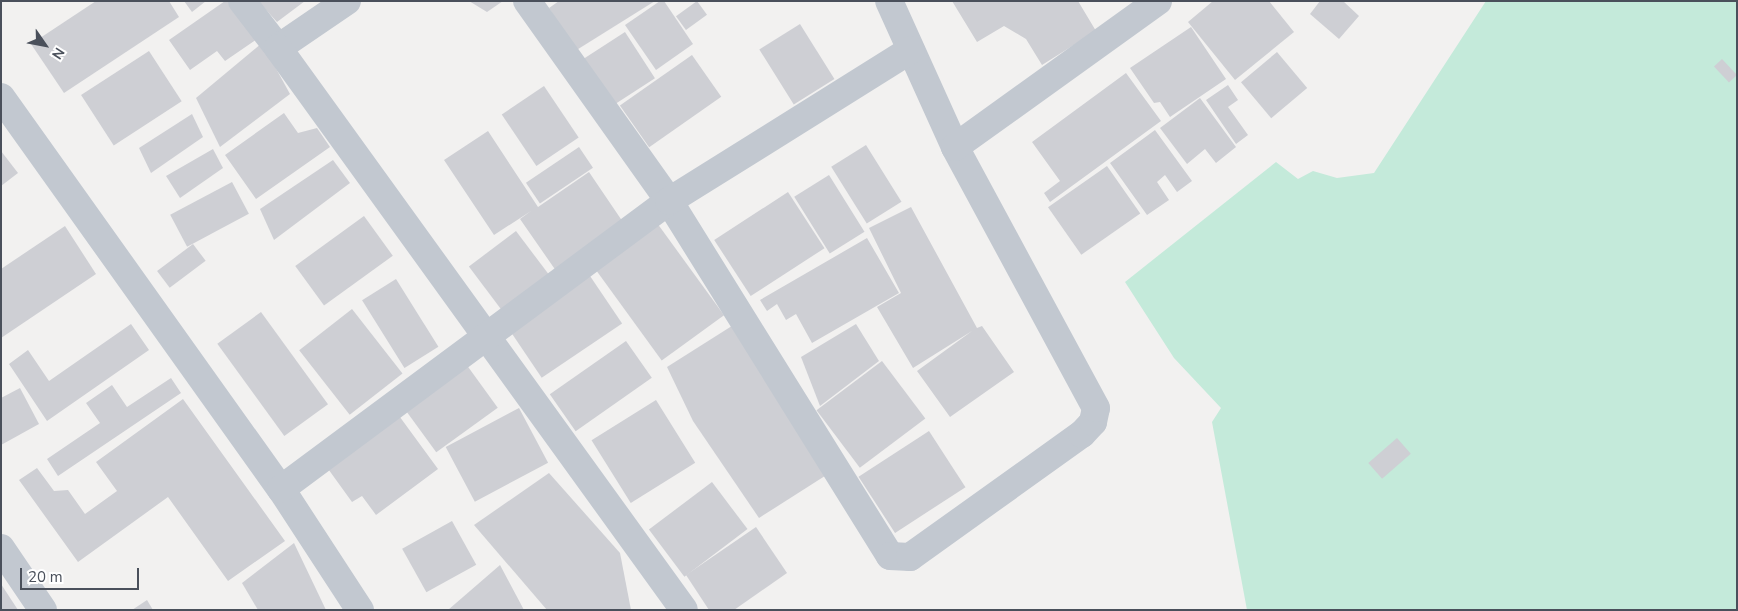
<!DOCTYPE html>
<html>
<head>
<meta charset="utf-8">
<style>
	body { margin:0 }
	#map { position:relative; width:1738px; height:611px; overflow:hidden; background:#f2f1f0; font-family:"Nunito Sans",sans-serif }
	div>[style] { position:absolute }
	.green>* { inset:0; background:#c4eada }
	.building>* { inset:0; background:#cecfd4; transform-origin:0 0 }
	.minor>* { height:28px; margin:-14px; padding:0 14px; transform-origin:14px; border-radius:14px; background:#c2c8d0 }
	span { translate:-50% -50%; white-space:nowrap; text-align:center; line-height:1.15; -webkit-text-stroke:4.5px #fff; paint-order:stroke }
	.frame { position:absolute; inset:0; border:2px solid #4a505b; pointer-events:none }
	.north { position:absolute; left:20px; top:20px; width:50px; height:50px; -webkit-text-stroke:4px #fff; paint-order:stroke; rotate:123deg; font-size:14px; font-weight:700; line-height:20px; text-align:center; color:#4a505b }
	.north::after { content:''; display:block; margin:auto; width:18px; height:22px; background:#4a505b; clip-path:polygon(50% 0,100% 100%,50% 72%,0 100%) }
	.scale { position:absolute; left:20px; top:568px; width:119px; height:22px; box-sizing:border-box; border:2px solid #4a505b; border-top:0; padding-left:6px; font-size:15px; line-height:18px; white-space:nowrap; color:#4a505b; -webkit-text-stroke:4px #fff; paint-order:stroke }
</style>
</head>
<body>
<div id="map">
	<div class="green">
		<i style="clip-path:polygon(1486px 1px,1737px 1px,1737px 610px,1247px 610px,1212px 422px,1221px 408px,1174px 358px,1125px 282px,1276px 162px,1298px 179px,1313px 171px,1337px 178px,1374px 173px)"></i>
	</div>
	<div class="building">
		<i style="clip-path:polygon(96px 1px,169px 1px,179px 17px,64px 93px,31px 44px)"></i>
		<i style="clip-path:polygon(184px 1px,206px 1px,192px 12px)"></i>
		<i style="clip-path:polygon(225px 1px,235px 1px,260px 37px,225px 61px,217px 51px,190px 70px,169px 40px)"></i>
		<i style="clip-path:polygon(258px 1px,305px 1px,277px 22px)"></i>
		<i style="clip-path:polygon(469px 1px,503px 1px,487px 12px)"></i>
		<i style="clip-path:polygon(559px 1px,655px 1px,575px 51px,549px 8px)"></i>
		<i style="clip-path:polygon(660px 1px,664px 1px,693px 44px,656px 70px,625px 25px)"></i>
		<i style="left:697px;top:1px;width:17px;height:26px;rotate:54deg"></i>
		<i style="clip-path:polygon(952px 1px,1078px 1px,1096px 31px,1042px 65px,1026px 39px,1004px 26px,977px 42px)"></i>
		<i style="clip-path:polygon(1213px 1px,1269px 1px,1294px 32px,1235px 80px,1188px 22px)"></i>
		<i style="clip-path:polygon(1320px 1px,1343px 1px,1359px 16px,1339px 39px,1310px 14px)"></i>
		<i style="left:800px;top:24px;width:65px;height:48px;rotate:58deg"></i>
		<i style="clip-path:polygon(1191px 27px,1226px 79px,1170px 117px,1160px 102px,1154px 103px,1130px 68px)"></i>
		<i style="left:625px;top:32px;width:55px;height:52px;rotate:57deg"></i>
		<i style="clip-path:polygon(262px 43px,290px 94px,220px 147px,196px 98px)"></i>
		<i style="left:149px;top:51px;width:60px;height:81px;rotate:57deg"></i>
		<i style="left:1277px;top:52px;width:47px;height:47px;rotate:50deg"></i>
		<i style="left:692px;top:55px;width:51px;height:88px;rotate:55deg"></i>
		<i style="left:1722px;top:59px;width:22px;height:11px;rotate:47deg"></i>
		<i style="clip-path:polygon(1126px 73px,1161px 121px,1050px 202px,1044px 193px,1060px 181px,1032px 142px)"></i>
		<i style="clip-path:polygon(1228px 85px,1238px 100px,1228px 107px,1248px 135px,1236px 144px,1206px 100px)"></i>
		<i style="left:544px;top:86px;width:62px;height:51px;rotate:56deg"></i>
		<i style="clip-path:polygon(1200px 98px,1236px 147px,1216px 163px,1205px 149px,1187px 164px,1160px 128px)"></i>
		<i style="clip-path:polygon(284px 113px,298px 133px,317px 128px,330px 147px,256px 199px,225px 155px)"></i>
		<i style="clip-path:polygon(192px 114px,203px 137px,151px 173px,139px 148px)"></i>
		<i style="clip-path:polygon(1155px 130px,1192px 181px,1177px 192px,1165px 175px,1157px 182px,1169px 200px,1147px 215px,1110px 163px)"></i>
		<i style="clip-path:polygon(488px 131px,538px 207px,589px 172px,629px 231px,561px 278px,520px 219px,531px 211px,494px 235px,444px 160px)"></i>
		<i style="left:866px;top:145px;width:67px;height:41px;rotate:58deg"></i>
		<i style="left:579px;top:147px;width:25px;height:64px;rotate:56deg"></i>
		<i style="clip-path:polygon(213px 149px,223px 168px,180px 198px,166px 176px)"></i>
		<i style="clip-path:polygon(1px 151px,18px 173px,1px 186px)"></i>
		<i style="clip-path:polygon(333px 160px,350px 183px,274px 240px,260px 209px)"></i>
		<i style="left:1107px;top:166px;width:58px;height:72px;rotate:55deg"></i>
		<i style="left:829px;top:175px;width:67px;height:41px;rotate:58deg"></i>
		<i style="left:232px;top:182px;width:36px;height:70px;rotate:62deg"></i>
		<i style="left:788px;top:192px;width:67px;height:88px;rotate:57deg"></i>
		<i style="clip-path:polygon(911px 207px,977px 328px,982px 326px,1014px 372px,950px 417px,917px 371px,972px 331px,913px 368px,877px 307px,901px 293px,869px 228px)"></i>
		<i style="left:364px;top:216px;width:49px;height:85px;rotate:54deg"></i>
		<i style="left:657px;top:223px;width:114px;height:77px;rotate:54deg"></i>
		<i style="clip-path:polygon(65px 226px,96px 274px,1px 338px,1px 269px)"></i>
		<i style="left:516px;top:231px;width:59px;height:59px;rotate:53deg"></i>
		<i style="clip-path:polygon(867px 238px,899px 293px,812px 343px,796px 314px,786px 320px,777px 304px,767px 311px,760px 300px)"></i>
		<i style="left:193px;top:244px;width:21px;height:45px;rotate:53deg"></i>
		<i style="left:588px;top:273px;width:61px;height:97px;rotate:56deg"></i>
		<i style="left:396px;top:279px;width:80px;height:40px;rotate:58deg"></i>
		<i style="left:352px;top:309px;width:82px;height:67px;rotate:52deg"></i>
		<i style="left:261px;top:312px;width:114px;height:54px;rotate:54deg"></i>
		<i style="clip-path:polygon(131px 324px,149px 350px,47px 421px,9px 364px,28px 350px,49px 381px)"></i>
		<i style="clip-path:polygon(735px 324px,828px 474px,759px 518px,693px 421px,667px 367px)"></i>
		<i style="clip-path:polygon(856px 324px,879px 361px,820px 406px,801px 357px)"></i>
		<i style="left:626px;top:341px;width:45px;height:93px;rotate:55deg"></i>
		<i style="left:882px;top:361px;width:72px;height:82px;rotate:53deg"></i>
		<i style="left:466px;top:364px;width:54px;height:76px;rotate:54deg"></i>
		<i style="clip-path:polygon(171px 378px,181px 393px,58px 476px,47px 459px,100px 423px,86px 403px,112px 385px,127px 407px)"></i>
		<i style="clip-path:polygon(20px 388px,39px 424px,1px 445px,1px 398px)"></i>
		<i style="clip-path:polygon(183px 399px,285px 541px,228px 581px,168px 497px,78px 562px,19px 480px,37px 468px,54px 491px,68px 490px,85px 514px,117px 491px,96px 462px)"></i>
		<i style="left:656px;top:400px;width:74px;height:76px;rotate:58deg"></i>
		<i style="left:519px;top:408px;width:62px;height:83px;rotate:62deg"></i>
		<i style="clip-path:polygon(397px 413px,438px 469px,376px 515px,362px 496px,352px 502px,326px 466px)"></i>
		<i style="left:929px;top:431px;width:67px;height:84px;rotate:57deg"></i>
		<i style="left:1397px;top:438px;width:21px;height:38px;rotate:49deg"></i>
		<i style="clip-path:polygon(549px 473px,620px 553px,631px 610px,547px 610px,474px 525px)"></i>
		<i style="left:712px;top:482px;width:59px;height:79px;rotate:53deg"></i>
		<i style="left:452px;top:521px;width:50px;height:57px;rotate:61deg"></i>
		<i style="clip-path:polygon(756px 527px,787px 573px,734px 610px,709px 610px,686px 575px)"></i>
		<i style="clip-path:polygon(294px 543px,326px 610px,258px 610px,242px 583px)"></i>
		<i style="clip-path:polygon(500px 565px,524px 610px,448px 610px)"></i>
		<i style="clip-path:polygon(1px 584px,18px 610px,1px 610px)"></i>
		<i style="clip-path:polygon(147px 600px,153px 610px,132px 610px)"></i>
	</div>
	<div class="minor">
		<i style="left:242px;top:1px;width:59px;rotate:52.5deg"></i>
		<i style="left:347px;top:1px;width:83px;rotate:145.7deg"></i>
		<i style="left:278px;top:48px;width:693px;rotate:54.15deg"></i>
		<i style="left:527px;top:1px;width:245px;rotate:54.6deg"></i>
		<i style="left:669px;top:201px;width:418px;rotate:58.1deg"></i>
		<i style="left:890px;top:556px;width:20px;rotate:3deg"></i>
		<i style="left:910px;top:557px;width:211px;rotate:-35.6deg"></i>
		<i style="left:1082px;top:434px;width:16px;rotate:-47deg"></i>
		<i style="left:1093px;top:422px;width:14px;rotate:-78deg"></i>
		<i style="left:1096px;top:408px;width:297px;rotate:-118.4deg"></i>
		<i style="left:955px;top:147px;width:160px;rotate:-114.3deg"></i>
		<i style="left:1px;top:97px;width:482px;rotate:54.5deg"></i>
		<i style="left:281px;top:489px;width:145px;rotate:56.9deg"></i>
		<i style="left:955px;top:147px;width:250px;rotate:-35.7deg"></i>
		<i style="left:281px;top:489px;width:483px;rotate:-36.6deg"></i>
		<i style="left:669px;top:201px;width:285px;rotate:-32deg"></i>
		<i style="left:1px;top:548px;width:75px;rotate:55.9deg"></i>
	</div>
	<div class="frame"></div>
	<div class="north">N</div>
	<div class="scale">20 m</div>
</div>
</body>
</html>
